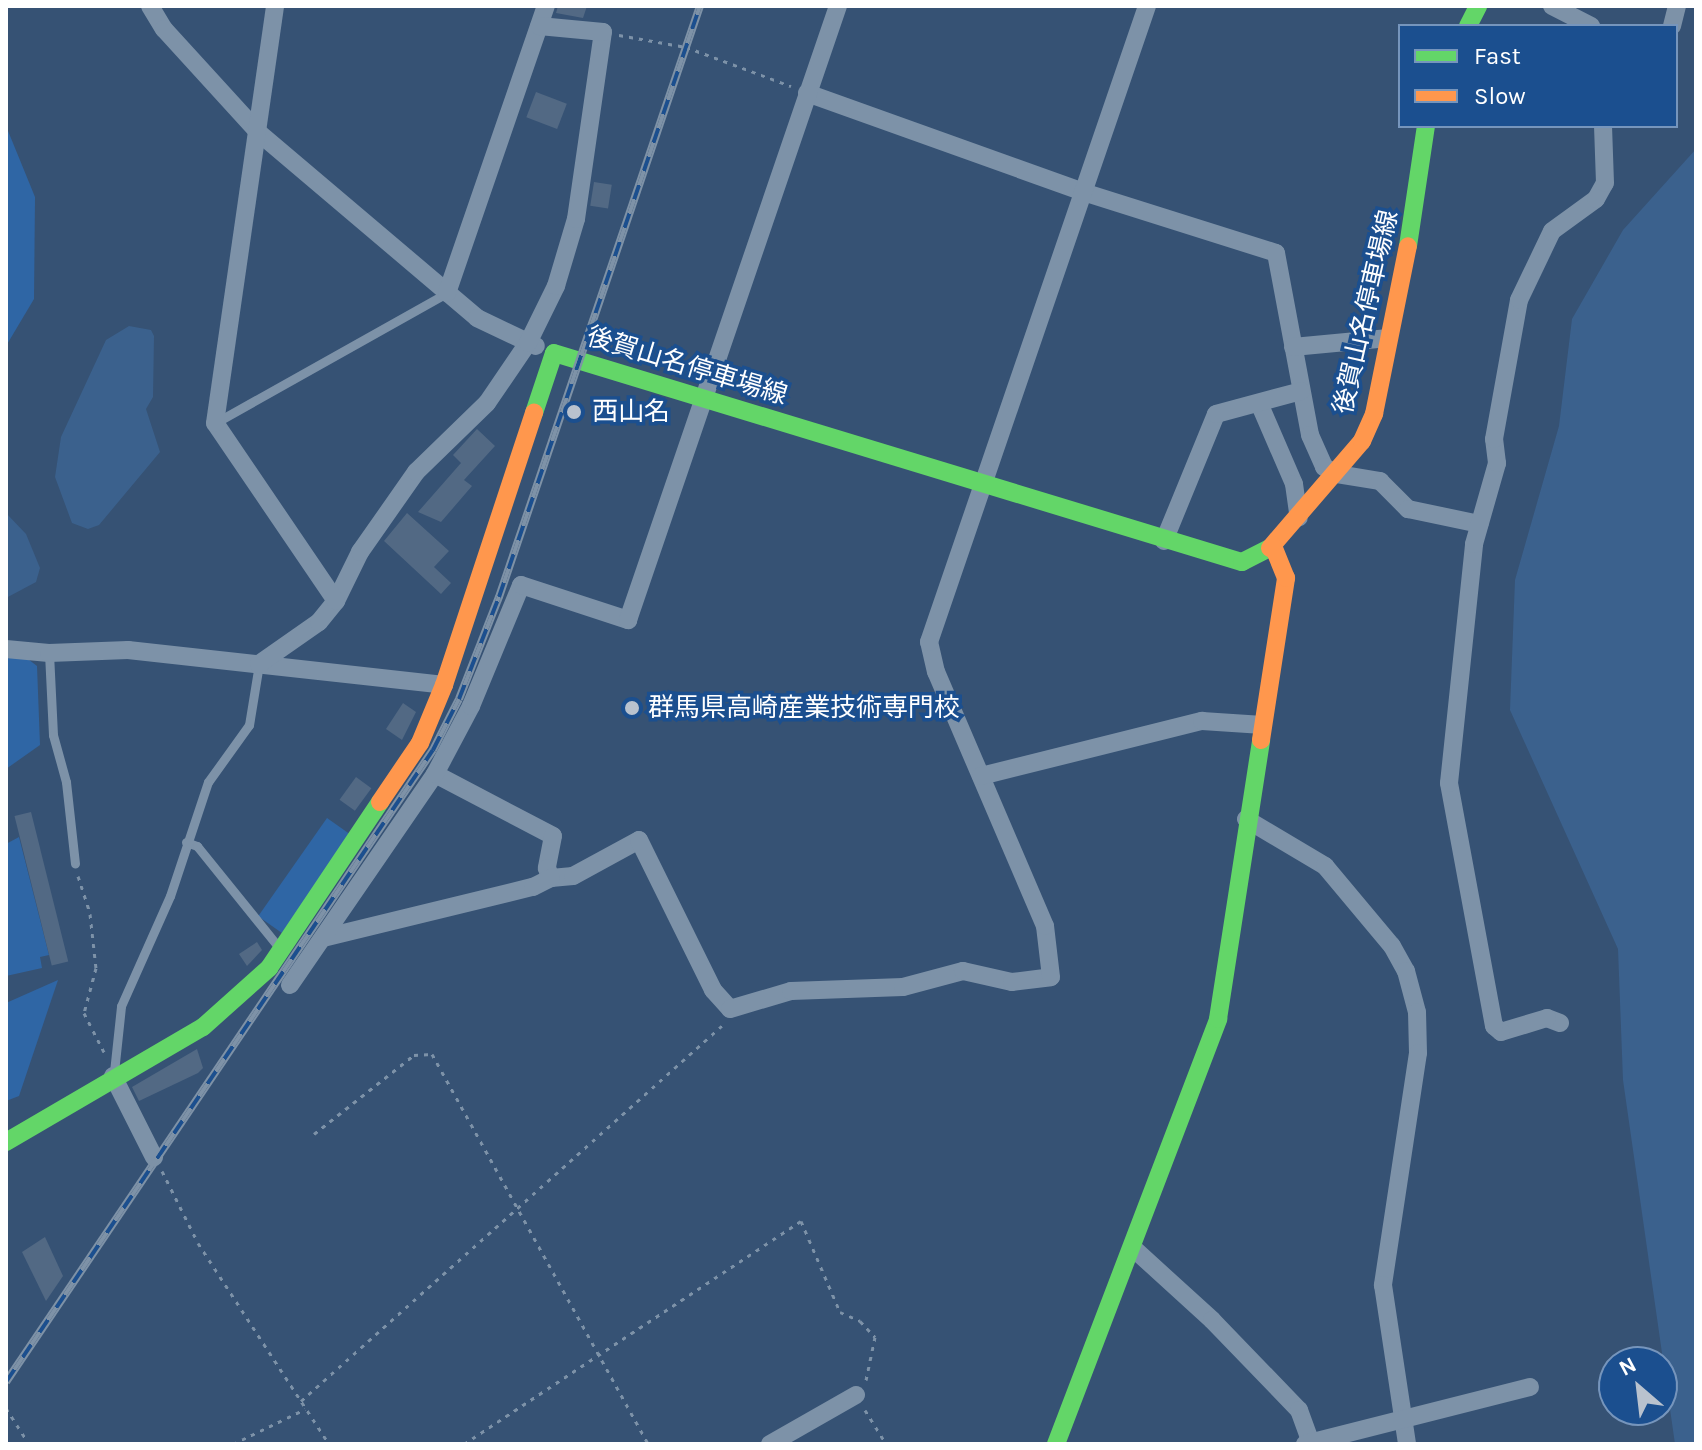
<!DOCTYPE html>
<html>
<head>
<meta charset="utf-8">
<style>
	body { margin:0 }
	#map { position:relative; width:1702px; height:1450px; overflow:hidden; background:#365274; font-family:Karla,"Noto Sans JP",sans-serif }
	div>[style] { position:absolute }
	.green>* { inset:0; background:#2f66a5; transform-origin:0 0 }
	.water>* { inset:0; background:#3b618d }
	.building>* { inset:0; background:#526984; transform-origin:0 0 }
	.path>* { height:3px; margin-top:-1.5px; transform-origin:0; background:repeating-linear-gradient(90deg,#7d92a8 0 4px,transparent 0 10px) }
	.lane>* { height:9px; margin:-4.5px; padding:0 4.5px; transform-origin:4.5px; border-radius:4.5px; background:#7d92a8 }
	.street>* { height:18px; margin:-9px; padding:0 9px; transform-origin:9px; border-radius:9px; background:#7d92a8 }
	.fast>* { height:18px; margin:-9px; padding:0 9px; transform-origin:9px; border-radius:9px; background:#63d668 }
	.slow>* { height:18px; margin:-9px; padding:0 9px; transform-origin:9px; border-radius:9px; background:#ff974d }
	.rail>* { height:8px; margin-top:-4px; transform-origin:0; background:repeating-linear-gradient(90deg,#1b4f8f 0 15px,#7e92a7 0 30px); box-sizing:border-box; border-block:2px solid #7e92a7 }
	.dots>* { width:22px; height:22px; translate:-50% -50%; box-sizing:border-box; border:4px solid #1b4f8f; border-radius:50% }
	span { translate:-50% -50%; white-space:nowrap; text-align:center; line-height:1.15; -webkit-text-stroke:7px #1b4f8f; paint-order:stroke }
	.street-label { font-size:26px; color:#fff }
	.poi-label { font-size:26px; color:#fff }
	.left { translate:0 -50%; text-align:left }
	.frame { position:absolute; inset:0; border:8px solid #fff; pointer-events:none }
	.legend { position:absolute; left:1398px; top:24px; width:280px; height:104px; box-sizing:border-box; background:#1b4f8f; border:2px solid #7695bc; margin:0; padding:10px 14px; list-style:none; font-size:24px; color:#fff }
	.legend li { display:flex; align-items:center; gap:16px; height:40px }
	.legend b { width:40px; border:2px solid #7695bc }
	.north { position:absolute; left:1598px; top:1346px; width:80px; height:80px; box-sizing:border-box; background:#1b4f8f; border:2px solid #7695bc; border-radius:50%; rotate:332deg; font-size:22px; font-weight:700; line-height:32px; text-align:center; color:#fff }
	.north::after { content:''; display:block; margin:auto; width:28px; height:36px; background:#b9c2ce; clip-path:polygon(50% 0,100% 100%,50% 72%,0 100%) }
</style>
</head>
<body>
<div id="map">
	<div class="green">
		<i style="clip-path:polygon(6px 126px,35px 197px,34px 299px,6px 346px)"></i>
		<i style="clip-path:polygon(15px 649px,37px 666px,40px 745px,6px 769px,6px 650px)"></i>
		<i style="left:327px;top:818px;width:29px;height:120px;rotate:35deg"></i>
		<i style="clip-path:polygon(19px 837px,49px 955px,40px 957px,42px 968px,6px 976px,6px 844px)"></i>
		<i style="clip-path:polygon(58px 980px,19px 1096px,6px 1101px,6px 1003px)"></i>
	</div>
	<div class="water">
		<i style="clip-path:polygon(1696px 149px,1696px 1444px,1675px 1444px,1623px 1080px,1618px 949px,1510px 710px,1515px 580px,1559px 426px,1572px 319px,1623px 230px)"></i>
		<i style="clip-path:polygon(129px 326px,151px 330px,154px 336px,153px 397px,146px 409px,160px 452px,99px 525px,88px 529px,72px 523px,55px 477px,61px 437px,106px 340px)"></i>
		<i style="clip-path:polygon(6px 513px,26px 534px,40px 568px,36px 582px,6px 598px)"></i>
	</div>
	<div class="building">
		<i style="clip-path:polygon(558px 6px,587px 6px,583px 18px,556px 13px)"></i>
		<i style="left:536px;top:92px;width:33px;height:27px;rotate:21deg"></i>
		<i style="left:594px;top:182px;width:18px;height:24px;rotate:9deg"></i>
		<i style="clip-path:polygon(477px 429px,495px 446px,464px 480px,472px 486px,441px 522px,418px 512px,461px 463px,453px 455px)"></i>
		<i style="clip-path:polygon(407px 513px,449px 551px,434px 567px,451px 583px,441px 594px,384px 541px)"></i>
		<i style="clip-path:polygon(403px 703px,416px 712px,402px 740px,386px 729px)"></i>
		<i style="left:356px;top:777px;width:19px;height:28px;rotate:36deg"></i>
		<i style="left:31px;top:812px;width:154px;height:17px;rotate:76deg"></i>
		<i style="clip-path:polygon(257px 942px,262px 950px,247px 966px,239px 954px)"></i>
		<i style="clip-path:polygon(197px 1049px,203px 1068px,198px 1073px,139px 1101px,132px 1087px)"></i>
		<i style="clip-path:polygon(45px 1237px,63px 1276px,46px 1301px,22px 1252px)"></i>
	</div>
	<div class="path">
		<i style="left:619px;top:35px;width:68px;rotate:10.2deg"></i>
		<i style="left:686px;top:47px;width:112px;rotate:20.4deg"></i>
		<i style="left:78px;top:876px;width:40px;rotate:72deg"></i>
		<i style="left:90px;top:914px;width:54px;rotate:83.7deg"></i>
		<i style="left:96px;top:968px;width:47px;rotate:104.9deg"></i>
		<i style="left:84px;top:1013px;width:44px;rotate:62.9deg"></i>
		<i style="left:314px;top:1134px;width:127px;rotate:-38.3deg"></i>
		<i style="left:414px;top:1055px;width:18px;rotate:-3deg"></i>
		<i style="left:432px;top:1054px;width:446px;rotate:61deg"></i>
		<i style="left:162px;top:1171px;width:80px;rotate:63.4deg"></i>
		<i style="left:198px;top:1243px;width:240px;rotate:56.9deg"></i>
		<i style="left:301px;top:1401px;width:568px;rotate:-41.72deg"></i>
		<i style="left:6px;top:1408px;width:43px;rotate:57.4deg"></i>
		<i style="left:865px;top:1410px;width:40px;rotate:58deg"></i>
		<i style="left:233px;top:1444px;width:80px;rotate:-25.9deg"></i>
		<i style="left:464px;top:1444px;width:404px;rotate:-33.5deg"></i>
		<i style="left:801px;top:1221px;width:99px;rotate:66.8deg"></i>
		<i style="left:840px;top:1312px;width:22px;rotate:24deg"></i>
		<i style="left:860px;top:1321px;width:22px;rotate:47deg"></i>
		<i style="left:875px;top:1337px;width:44px;rotate:101.8deg"></i>
	</div>
	<div class="lane">
		<i style="left:215px;top:423px;width:266px;rotate:-29.3deg"></i>
		<i style="left:49px;top:653px;width:82px;rotate:87.2deg"></i>
		<i style="left:53px;top:735px;width:49px;rotate:74.5deg"></i>
		<i style="left:66px;top:782px;width:82px;rotate:83.7deg"></i>
		<i style="left:186px;top:842px;width:12px;rotate:20deg"></i>
		<i style="left:197px;top:846px;width:132px;rotate:51.1deg"></i>
		<i style="left:114px;top:1072px;width:66px;rotate:-83.9deg"></i>
		<i style="left:121px;top:1006px;width:120px;rotate:-66deg"></i>
		<i style="left:170px;top:896px;width:120px;rotate:-71.6deg"></i>
		<i style="left:208px;top:782px;width:70px;rotate:-54.3deg"></i>
		<i style="left:249px;top:725px;width:62px;rotate:-80.7deg"></i>
	</div>
	<div class="street">
		<i style="left:150px;top:6px;width:27px;rotate:59deg"></i>
		<i style="left:164px;top:29px;width:139px;rotate:47.6deg"></i>
		<i style="left:258px;top:132px;width:287px;rotate:40.3deg"></i>
		<i style="left:477px;top:318px;width:65px;rotate:25.4deg"></i>
		<i style="left:1552px;top:6px;width:44px;rotate:27.1deg"></i>
		<i style="left:1672px;top:26px;width:21px;rotate:-76deg"></i>
		<i style="left:807px;top:93px;width:293px;rotate:19.7deg"></i>
		<i style="left:1083px;top:192px;width:202px;rotate:17.5deg"></i>
		<i style="left:1276px;top:253px;width:185px;rotate:79.4deg"></i>
		<i style="left:1310px;top:435px;width:35px;rotate:66deg"></i>
		<i style="left:1324px;top:467px;width:15px;rotate:28deg"></i>
		<i style="left:1337px;top:474px;width:44px;rotate:9.2deg"></i>
		<i style="left:1380px;top:481px;width:40px;rotate:45deg"></i>
		<i style="left:1408px;top:509px;width:73px;rotate:11.9deg"></i>
		<i style="left:447px;top:293px;width:304px;rotate:-71deg"></i>
		<i style="left:1293px;top:347px;width:96px;rotate:-5.4deg"></i>
		<i style="left:1259px;top:403px;width:88px;rotate:66.6deg"></i>
		<i style="left:1294px;top:484px;width:34px;rotate:82deg"></i>
		<i style="left:1164px;top:541px;width:137px;rotate:-67.7deg"></i>
		<i style="left:1216px;top:414px;width:88px;rotate:-15.1deg"></i>
		<i style="left:336px;top:601px;width:55px;rotate:-63.9deg"></i>
		<i style="left:360px;top:552px;width:98px;rotate:-55deg"></i>
		<i style="left:416px;top:472px;width:99px;rotate:-44.2deg"></i>
		<i style="left:487px;top:403px;width:73px;rotate:-55.7deg"></i>
		<i style="left:528px;top:343px;width:64px;rotate:-63.8deg"></i>
		<i style="left:556px;top:286px;width:70px;rotate:-73.4deg"></i>
		<i style="left:576px;top:219px;width:189px;rotate:-81.8deg"></i>
		<i style="left:603px;top:32px;width:64px;rotate:-174.6deg"></i>
		<i style="left:6px;top:649px;width:43px;rotate:5.3deg"></i>
		<i style="left:49px;top:653px;width:79px;rotate:-2.2deg"></i>
		<i style="left:128px;top:650px;width:318px;rotate:6.3deg"></i>
		<i style="left:259px;top:664px;width:73px;rotate:-35deg"></i>
		<i style="left:319px;top:622px;width:27px;rotate:-51deg"></i>
		<i style="left:336px;top:601px;width:215px;rotate:-124.2deg"></i>
		<i style="left:215px;top:423px;width:421px;rotate:-81.8deg"></i>
		<i style="left:435px;top:774px;width:133px;rotate:27.7deg"></i>
		<i style="left:553px;top:836px;width:33px;rotate:101deg"></i>
		<i style="left:547px;top:868px;width:11px;rotate:68deg"></i>
		<i style="left:551px;top:878px;width:22px;rotate:-5deg"></i>
		<i style="left:573px;top:876px;width:75px;rotate:-28.6deg"></i>
		<i style="left:639px;top:840px;width:167px;rotate:63.7deg"></i>
		<i style="left:713px;top:990px;width:25px;rotate:48deg"></i>
		<i style="left:730px;top:1009px;width:64px;rotate:-16.4deg"></i>
		<i style="left:791px;top:991px;width:112px;rotate:-2deg"></i>
		<i style="left:903px;top:987px;width:62px;rotate:-14.9deg"></i>
		<i style="left:963px;top:971px;width:50px;rotate:12.7deg"></i>
		<i style="left:1012px;top:982px;width:39px;rotate:-7deg"></i>
		<i style="left:1051px;top:977px;width:51px;rotate:-96.7deg"></i>
		<i style="left:1045px;top:926px;width:276px;rotate:-113.2deg"></i>
		<i style="left:936px;top:672px;width:31px;rotate:-103deg"></i>
		<i style="left:929px;top:642px;width:672px;rotate:-71.08deg"></i>
		<i style="left:981px;top:776px;width:228px;rotate:-14deg"></i>
		<i style="left:1202px;top:721px;width:61px;rotate:3.8deg"></i>
		<i style="left:1246px;top:819px;width:92px;rotate:30.7deg"></i>
		<i style="left:1325px;top:866px;width:104px;rotate:50.1deg"></i>
		<i style="left:1392px;top:946px;width:29px;rotate:61deg"></i>
		<i style="left:1406px;top:971px;width:42px;rotate:75deg"></i>
		<i style="left:1417px;top:1012px;width:41px;rotate:88.6deg"></i>
		<i style="left:1418px;top:1053px;width:235px;rotate:98.6deg"></i>
		<i style="left:1383px;top:1285px;width:161px;rotate:81.4deg"></i>
		<i style="left:323px;top:938px;width:216px;rotate:-13.7deg"></i>
		<i style="left:533px;top:887px;width:20px;rotate:-27deg"></i>
		<i style="left:290px;top:985px;width:256px;rotate:-55.5deg"></i>
		<i style="left:435px;top:774px;width:77px;rotate:-62.1deg"></i>
		<i style="left:471px;top:706px;width:131px;rotate:-67.5deg"></i>
		<i style="left:521px;top:585px;width:113px;rotate:18.1deg"></i>
		<i style="left:628px;top:620px;width:649px;rotate:-71.12deg"></i>
		<i style="left:1560px;top:1023px;width:14px;rotate:-159deg"></i>
		<i style="left:1547px;top:1018px;width:48px;rotate:163.1deg"></i>
		<i style="left:1501px;top:1032px;width:9px;rotate:-139deg"></i>
		<i style="left:1494px;top:1026px;width:247px;rotate:-100.5deg"></i>
		<i style="left:1449px;top:783px;width:240px;rotate:-84deg"></i>
		<i style="left:1474px;top:544px;width:84px;rotate:-74.1deg"></i>
		<i style="left:1497px;top:463px;width:24px;rotate:-97deg"></i>
		<i style="left:1494px;top:439px;width:141px;rotate:-79.8deg"></i>
		<i style="left:1519px;top:300px;width:76px;rotate:-64.4deg"></i>
		<i style="left:1552px;top:231px;width:54px;rotate:-36deg"></i>
		<i style="left:1596px;top:199px;width:18px;rotate:-61deg"></i>
		<i style="left:1605px;top:183px;width:57px;rotate:-92deg"></i>
		<i style="left:113px;top:1076px;width:91px;rotate:63.2deg"></i>
		<i style="left:1133px;top:1248px;width:107px;rotate:42.3deg"></i>
		<i style="left:1212px;top:1320px;width:125px;rotate:46deg"></i>
		<i style="left:1299px;top:1410px;width:33px;rotate:70deg"></i>
		<i style="left:770px;top:1444px;width:99px;rotate:-29.7deg"></i>
		<i style="left:1305px;top:1444px;width:232px;rotate:-14.2deg"></i>
	</div>
	<div class="fast">
		<i style="left:1468px;top:26px;width:22px;rotate:-63deg"></i>
		<i style="left:1408px;top:246px;width:121px;rotate:-81.5deg"></i>
		<i style="left:534px;top:413px;width:63px;rotate:-71.6deg"></i>
		<i style="left:554px;top:353px;width:719px;rotate:16.9deg"></i>
		<i style="left:1242px;top:562px;width:31px;rotate:-27deg"></i>
		<i style="left:6px;top:1142px;width:228px;rotate:-30.3deg"></i>
		<i style="left:203px;top:1027px;width:89px;rotate:-41.8deg"></i>
		<i style="left:269px;top:968px;width:200px;rotate:-56.2deg"></i>
		<i style="left:1056px;top:1444px;width:455px;rotate:-69.1deg"></i>
		<i style="left:1218px;top:1019px;width:282px;rotate:-81.2deg"></i>
	</div>
	<div class="slow">
		<i style="left:1270px;top:548px;width:141px;rotate:-49.3deg"></i>
		<i style="left:1362px;top:441px;width:30px;rotate:-66deg"></i>
		<i style="left:1374px;top:414px;width:171px;rotate:-78.6deg"></i>
		<i style="left:1261px;top:740px;width:164px;rotate:-81.2deg"></i>
		<i style="left:1286px;top:578px;width:35px;rotate:-112deg"></i>
		<i style="left:380px;top:802px;width:71px;rotate:-55.9deg"></i>
		<i style="left:420px;top:743px;width:63px;rotate:-67.5deg"></i>
		<i style="left:444px;top:685px;width:287px;rotate:-71.7deg"></i>
	</div>
	<div class="rail">
		<i style="left:6px;top:1382px;width:763px;rotate:-55.96deg"></i>
		<i style="left:433px;top:750px;width:57px;rotate:-63deg"></i>
		<i style="left:459px;top:699px;width:110px;rotate:-68.6deg"></i>
		<i style="left:499px;top:597px;width:624px;rotate:-71.22deg"></i>
	</div>
	<div class="dots">
		<i style="left:574px;top:412px;background:#b9c2ce"></i>
		<i style="left:632px;top:708px;background:#b9c2ce"></i>
	</div>
	<div class="street-label">
		<span style="left:1366px;top:312px;rotate:-77deg">後賀山名停車場線</span>
		<span style="left:687px;top:366px;rotate:17deg">後賀山名停車場線</span>
	</div>
	<div class="poi-label">
		<span class="left" style="left:592px;top:412px">西山名</span>
		<span class="left" style="left:648px;top:708px">群馬県高崎産業技術専門校</span>
	</div>
	<div class="frame"></div>
	<ul class="legend">
	<li><b style="height:10px;background:#63d668"></b>Fast</li>
	<li><b style="height:10px;background:#ff974d"></b>Slow</li>
	</ul>
	<div class="north">N</div>
</div>
</body>
</html>
